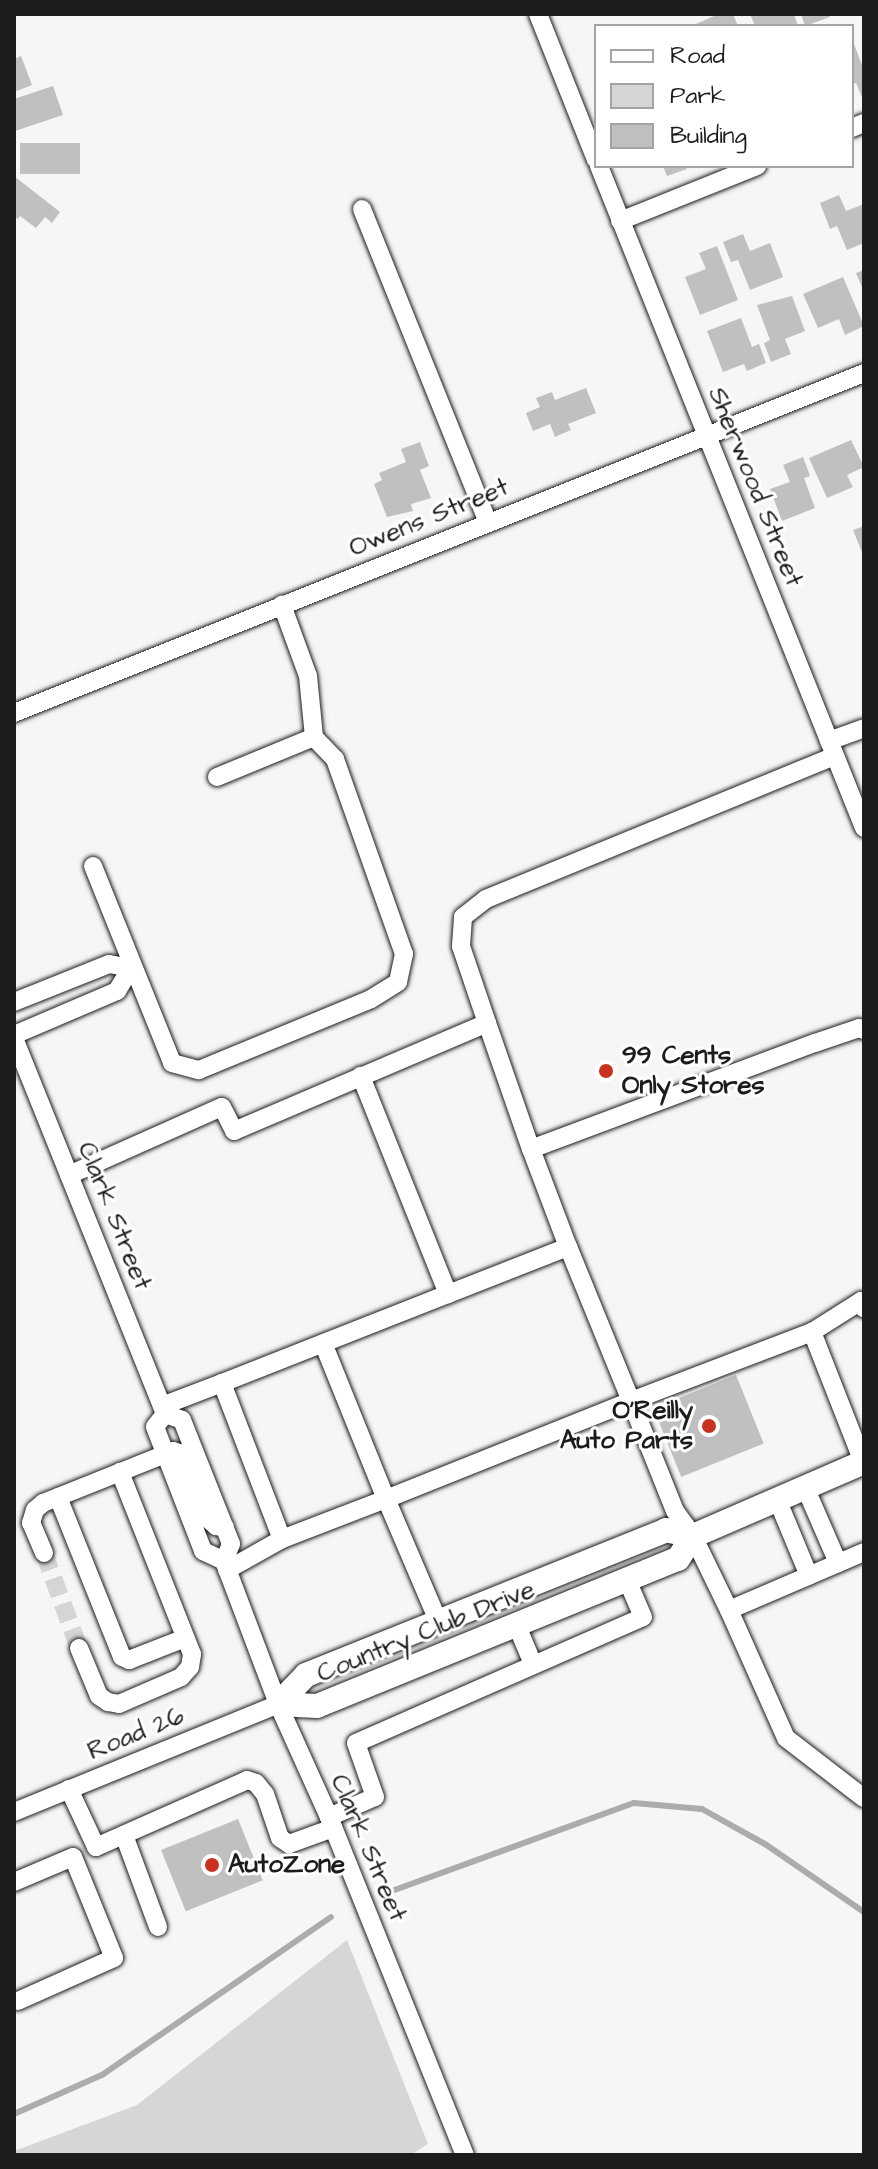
<!DOCTYPE html>
<html>
<head>
<meta charset="utf-8">
<style>
	body { margin:0 }
	#map { position:relative; width:878px; height:2169px; overflow:hidden; background:#f6f6f6; font-family:"Architects Daughter",sans-serif }
	div>[style] { position:absolute }
	.green>* { inset:0; background:#d6d6d6 }
	.stream>* { height:6px; margin:-3px; padding:0 3px; transform-origin:3px; border-radius:3px; background:#acacac }
	.building>* { inset:0; background:#c0c0c0; transform-origin:0 0 }
	.minor-tunnel>* { height:18px; margin-top:-9px; transform-origin:0; background:repeating-linear-gradient(90deg,#d5d5d5 0 18px,transparent 0 27px) }
	.roads { filter:drop-shadow(0 0 2px #1c1c1c) drop-shadow(0 0 2px #1c1c1c) }
	.minor>* { height:18px; margin:-9px; padding:0 9px; transform-origin:9px; border-radius:9px; background:#fff }
	.major>* { height:24px; margin:-12px; padding:0 12px; transform-origin:12px; border-radius:12px; background:#fff }
	.dots>* { width:22px; height:22px; translate:-50% -50%; box-sizing:border-box; border:4px solid #fff; border-radius:50% }
	span { translate:-50% -50%; white-space:nowrap; text-align:center; line-height:1.15; -webkit-text-stroke:6px #fff; paint-order:stroke }
	.street-label { font-size:26px; color:#1c1c1c }
	.poi-label { font-size:26px; color:#1c1c1c; font-weight:700 }
	.left { translate:0 -50%; text-align:left }
	.right { translate:-100% -50%; text-align:right }
	.frame { position:absolute; inset:0; border:16px solid #1c1c1c; pointer-events:none }
	.legend { position:absolute; left:594px; top:24px; width:260px; height:144px; box-sizing:border-box; background:#fff; border:2px solid #a4a4a4; margin:0; padding:10px 14px; list-style:none; font-size:24px; color:#1c1c1c }
	.legend li { display:flex; align-items:center; gap:16px; height:40px }
	.legend b { width:40px; border:2px solid #a4a4a4 }
</style>
</head>
<body>
<div id="map">
	<div class="green">
		<i style="clip-path:polygon(347px 1940px,428px 2144px,411px 2155px,14px 2155px,14px 2151px,137px 2105px)"></i>
	</div>
	<div class="stream">
		<i style="left:389px;top:1892px;width:261px;rotate:-20deg"></i>
		<i style="left:634px;top:1803px;width:68px;rotate:5deg"></i>
		<i style="left:702px;top:1809px;width:72px;rotate:29.1deg"></i>
		<i style="left:765px;top:1844px;width:120px;rotate:34.5deg"></i>
		<i style="left:14px;top:2114px;width:96px;rotate:-23.9deg"></i>
		<i style="left:102px;top:2075px;width:278px;rotate:-34.6deg"></i>
	</div>
	<div class="building">
		<i style="clip-path:polygon(719px 14px,733px 14px,738px 26px,691px 26px)"></i>
		<i style="clip-path:polygon(750px 14px,794px 14px,798px 26px,755px 26px)"></i>
		<i style="clip-path:polygon(801px 14px,829px 14px,830px 17px,805px 26px)"></i>
		<i style="clip-path:polygon(852px 39px,864px 70px,864px 102px,856px 83px,852px 84px)"></i>
		<i style="clip-path:polygon(21px 56px,32px 85px,14px 92px,14px 59px)"></i>
		<i style="clip-path:polygon(53px 86px,63px 115px,15px 131px,14px 99px)"></i>
		<i style="left:80px;top:143px;width:31px;height:60px;rotate:90deg"></i>
		<i style="clip-path:polygon(663px 166px,686px 166px,687px 169px,667px 176px)"></i>
		<i style="clip-path:polygon(14px 176px,60px 212px,52px 223px,45px 217px,36px 228px,20px 216px,18px 219px,14px 216px)"></i>
		<i style="clip-path:polygon(839px 195px,846px 211px,864px 204px,864px 243px,847px 250px,837px 226px,830px 229px,820px 203px)"></i>
		<i style="clip-path:polygon(743px 234px,750px 251px,770px 243px,783px 277px,750px 290px,738px 260px,731px 262px,723px 242px)"></i>
		<i style="clip-path:polygon(717px 246px,738px 300px,700px 315px,685px 277px,706px 269px,699px 253px)"></i>
		<i style="clip-path:polygon(864px 270px,864px 292px,856px 273px)"></i>
		<i style="clip-path:polygon(843px 277px,864px 326px,845px 335px,839px 319px,818px 328px,803px 294px)"></i>
		<i style="clip-path:polygon(792px 296px,805px 331px,785px 339px,791px 354px,771px 362px,764px 343px,770px 340px,757px 305px)"></i>
		<i style="clip-path:polygon(741px 318px,752px 347px,759px 344px,766px 363px,747px 371px,744px 364px,723px 372px,707px 331px)"></i>
		<i style="clip-path:polygon(586px 388px,596px 413px,568px 424px,571px 430px,555px 437px,550px 424px,533px 431px,526px 413px,540px 407px,536px 398px,552px 392px,555px 400px)"></i>
		<i style="clip-path:polygon(851px 440px,864px 467px,847px 475px,853px 487px,827px 498px,809px 458px)"></i>
		<i style="clip-path:polygon(420px 442px,429px 466px,420px 470px,431px 498px,411px 504px,413px 511px,387px 517px,374px 484px,382px 480px,379px 473px,406px 462px,401px 449px)"></i>
		<i style="clip-path:polygon(803px 457px,810px 476px,804px 478px,815px 508px,782px 521px,770px 489px,790px 482px,783px 465px)"></i>
		<i style="clip-path:polygon(864px 526px,864px 557px,853px 530px)"></i>
		<i style="left:736px;top:1375px;width:74px;height:89px;rotate:68deg"></i>
		<i style="left:238px;top:1819px;width:66px;height:83px;rotate:68deg"></i>
	</div>
	<div class="minor-tunnel">
		<i style="left:44px;top:1553px;width:101px;rotate:69.8deg"></i>
	</div>
	<div class="roads">
		<div class="minor">
			<i style="left:538px;top:14px;width:157px;rotate:68.3deg"></i>
			<i style="left:852px;top:128px;width:13px;rotate:-23deg"></i>
			<i style="left:599px;top:166px;width:713px;rotate:68.18deg"></i>
			<i style="left:362px;top:209px;width:337px;rotate:68.1deg"></i>
			<i style="left:620px;top:221px;width:148px;rotate:-21.9deg"></i>
			<i style="left:14px;top:713px;width:915px;rotate:-21.8deg"></i>
			<i style="left:829px;top:741px;width:37px;rotate:-20deg"></i>
			<i style="left:217px;top:777px;width:105px;rotate:-22.4deg"></i>
			<i style="left:314px;top:737px;width:61px;rotate:-95.6deg"></i>
			<i style="left:308px;top:676px;width:76px;rotate:-110.1deg"></i>
			<i style="left:93px;top:866px;width:212px;rotate:68.1deg"></i>
			<i style="left:172px;top:1063px;width:28px;rotate:15deg"></i>
			<i style="left:199px;top:1070px;width:186px;rotate:-22.4deg"></i>
			<i style="left:371px;top:999px;width:32px;rotate:-32deg"></i>
			<i style="left:398px;top:982px;width:29px;rotate:-78deg"></i>
			<i style="left:404px;top:954px;width:207px;rotate:-109.5deg"></i>
			<i style="left:335px;top:759px;width:30px;rotate:-134deg"></i>
			<i style="left:14px;top:1002px;width:102px;rotate:-21.8deg"></i>
			<i style="left:109px;top:964px;width:22px;rotate:10deg"></i>
			<i style="left:487px;top:1023px;width:133px;rotate:70.8deg"></i>
			<i style="left:531px;top:1149px;width:303px;rotate:-20.5deg"></i>
			<i style="left:815px;top:1043px;width:46px;rotate:-18.8deg"></i>
			<i style="left:859px;top:1028px;width:5px;rotate:22deg"></i>
			<i style="left:14px;top:1035px;width:112px;rotate:-23.1deg"></i>
			<i style="left:117px;top:991px;width:27px;rotate:-59deg"></i>
			<i style="left:14px;top:1038px;width:405px;rotate:68.1deg"></i>
			<i style="left:165px;top:1414px;width:18px;rotate:19deg"></i>
			<i style="left:182px;top:1420px;width:133px;rotate:68.4deg"></i>
			<i style="left:231px;top:1544px;width:18px;rotate:112deg"></i>
			<i style="left:531px;top:1149px;width:105px;rotate:69.3deg"></i>
			<i style="left:69px;top:1175px;width:167px;rotate:-24deg"></i>
			<i style="left:222px;top:1107px;width:27px;rotate:63deg"></i>
			<i style="left:234px;top:1131px;width:275px;rotate:-23.1deg"></i>
			<i style="left:487px;top:1023px;width:81px;rotate:-108.7deg"></i>
			<i style="left:461px;top:946px;width:29px;rotate:-86deg"></i>
			<i style="left:463px;top:917px;width:29px;rotate:-38deg"></i>
			<i style="left:486px;top:899px;width:377px;rotate:-22.3deg"></i>
			<i style="left:812px;top:1332px;width:194px;rotate:159.1deg"></i>
			<i style="left:631px;top:1401px;width:118px;rotate:68.2deg"></i>
			<i style="left:675px;top:1511px;width:31px;rotate:54deg"></i>
			<i style="left:693px;top:1536px;width:82px;rotate:64.1deg"></i>
			<i style="left:729px;top:1610px;width:147px;rotate:-23.2deg"></i>
			<i style="left:222px;top:1383px;width:243px;rotate:-21.5deg"></i>
			<i style="left:448px;top:1294px;width:235px;rotate:-111.8deg"></i>
			<i style="left:162px;top:1406px;width:64px;rotate:-21deg"></i>
			<i style="left:222px;top:1383px;width:167px;rotate:69deg"></i>
			<i style="left:165px;top:1414px;width:16px;rotate:128deg"></i>
			<i style="left:155px;top:1427px;width:133px;rotate:68.8deg"></i>
			<i style="left:203px;top:1551px;width:23px;rotate:25deg"></i>
			<i style="left:224px;top:1561px;width:153px;rotate:69.3deg"></i>
			<i style="left:278px;top:1704px;width:124px;rotate:65.7deg"></i>
			<i style="left:329px;top:1817px;width:364px;rotate:68.1deg"></i>
			<i style="left:863px;top:1462px;width:140px;rotate:-111.4deg"></i>
			<i style="left:812px;top:1332px;width:58px;rotate:-32.3deg"></i>
			<i style="left:861px;top:1301px;width:8px;rotate:67deg"></i>
			<i style="left:805px;top:1487px;width:83px;rotate:66.5deg"></i>
			<i style="left:58px;top:1497px;width:172px;rotate:68.2deg"></i>
			<i style="left:122px;top:1657px;width:8px;rotate:23deg"></i>
			<i style="left:129px;top:1660px;width:60px;rotate:-21.4deg"></i>
			<i style="left:777px;top:1499px;width:83px;rotate:67.4deg"></i>
			<i style="left:44px;top:1553px;width:33px;rotate:-113deg"></i>
			<i style="left:31px;top:1523px;width:14px;rotate:-73deg"></i>
			<i style="left:35px;top:1510px;width:11px;rotate:-41deg"></i>
			<i style="left:43px;top:1503px;width:140px;rotate:-21.8deg"></i>
			<i style="left:173px;top:1451px;width:6px;rotate:18deg"></i>
			<i style="left:179px;top:1453px;width:11px;rotate:56deg"></i>
			<i style="left:185px;top:1462px;width:61px;rotate:68deg"></i>
			<i style="left:208px;top:1519px;width:11px;rotate:41deg"></i>
			<i style="left:216px;top:1526px;width:9px;rotate:6deg"></i>
			<i style="left:227px;top:1570px;width:63px;rotate:-29.4deg"></i>
			<i style="left:282px;top:1539px;width:111px;rotate:-21deg"></i>
			<i style="left:386px;top:1499px;width:168px;rotate:-112deg"></i>
			<i style="left:729px;top:1610px;width:140px;rotate:66deg"></i>
			<i style="left:786px;top:1738px;width:98px;rotate:37.6deg"></i>
			<i style="left:439px;top:1623px;width:135px;rotate:-113.1deg"></i>
			<i style="left:386px;top:1499px;width:264px;rotate:-21.8deg"></i>
			<i style="left:631px;top:1401px;width:166px;rotate:-112.2deg"></i>
			<i style="left:568px;top:1247px;width:129px;rotate:158.6deg"></i>
			<i style="left:517px;top:1626px;width:41px;rotate:67.2deg"></i>
			<i style="left:79px;top:1648px;width:52px;rotate:67.4deg"></i>
			<i style="left:99px;top:1696px;width:11px;rotate:34deg"></i>
			<i style="left:108px;top:1702px;width:11px;rotate:10deg"></i>
			<i style="left:119px;top:1704px;width:68px;rotate:-23.5deg"></i>
			<i style="left:181px;top:1677px;width:13px;rotate:-48deg"></i>
			<i style="left:190px;top:1667px;width:13px;rotate:-81deg"></i>
			<i style="left:192px;top:1654px;width:196px;rotate:-111.6deg"></i>
			<i style="left:69px;top:1789px;width:64px;rotate:65deg"></i>
			<i style="left:96px;top:1847px;width:165px;rotate:-23.9deg"></i>
			<i style="left:247px;top:1780px;width:9px;rotate:18deg"></i>
			<i style="left:256px;top:1783px;width:14px;rotate:51deg"></i>
			<i style="left:265px;top:1794px;width:46px;rotate:71.2deg"></i>
			<i style="left:280px;top:1838px;width:11px;rotate:34deg"></i>
			<i style="left:289px;top:1844px;width:47px;rotate:-20deg"></i>
			<i style="left:14px;top:1812px;width:285px;rotate:-22.2deg"></i>
			<i style="left:329px;top:1817px;width:50px;rotate:-23.5deg"></i>
			<i style="left:375px;top:1797px;width:57px;rotate:-109.4deg"></i>
			<i style="left:356px;top:1743px;width:313px;rotate:-23.7deg"></i>
			<i style="left:643px;top:1617px;width:40px;rotate:-113.4deg"></i>
			<i style="left:124px;top:1835px;width:98px;rotate:69.7deg"></i>
			<i style="left:14px;top:1882px;width:64px;rotate:-23deg"></i>
			<i style="left:73px;top:1857px;width:109px;rotate:67.9deg"></i>
			<i style="left:114px;top:1958px;width:105px;rotate:155.9deg"></i>
		</div>
		<div class="major">
			<i style="left:278px;top:1704px;width:39px;rotate:3deg"></i>
			<i style="left:317px;top:1706px;width:390px;rotate:-22.2deg"></i>
			<i style="left:678px;top:1559px;width:27px;rotate:-57deg"></i>
			<i style="left:693px;top:1536px;width:186px;rotate:-23.4deg"></i>
			<i style="left:278px;top:1704px;width:40px;rotate:-46deg"></i>
			<i style="left:306px;top:1675px;width:388px;rotate:-21.9deg"></i>
			<i style="left:666px;top:1530px;width:28px;rotate:13deg"></i>
		</div>
	</div>
	<div class="dots">
		<i style="left:606px;top:1071px;background:#c8321e"></i>
		<i style="left:709px;top:1426px;background:#c8321e"></i>
		<i style="left:212px;top:1865px;background:#c8321e"></i>
	</div>
	<div class="street-label">
		<span style="left:755px;top:487px;rotate:68deg">Sherwood Street</span>
		<span style="left:429px;top:518px;rotate:-22deg">Owens Street</span>
		<span style="left:114px;top:1216px;rotate:68deg">Clark Street</span>
		<span style="left:426px;top:1632px;rotate:-22deg">Country Club Drive</span>
		<span style="left:136px;top:1734px;rotate:-22deg">Road 26</span>
		<span style="left:368px;top:1848px;rotate:67deg">Clark Street</span>
	</div>
	<div class="poi-label">
		<span class="left" style="left:622px;top:1071px">99 Cents<br>Only Stores</span>
		<span class="right" style="left:693px;top:1426px">O'Reilly<br>Auto Parts</span>
		<span class="left" style="left:228px;top:1865px">AutoZone</span>
	</div>
	<div class="frame"></div>
	<ul class="legend">
	<li><b style="height:10px;background:#fff"></b>Road</li>
	<li><b style="height:22px;background:#d6d6d6"></b>Park</li>
	<li><b style="height:22px;background:#c0c0c0"></b>Building</li>
	</ul>
</div>
</body>
</html>
